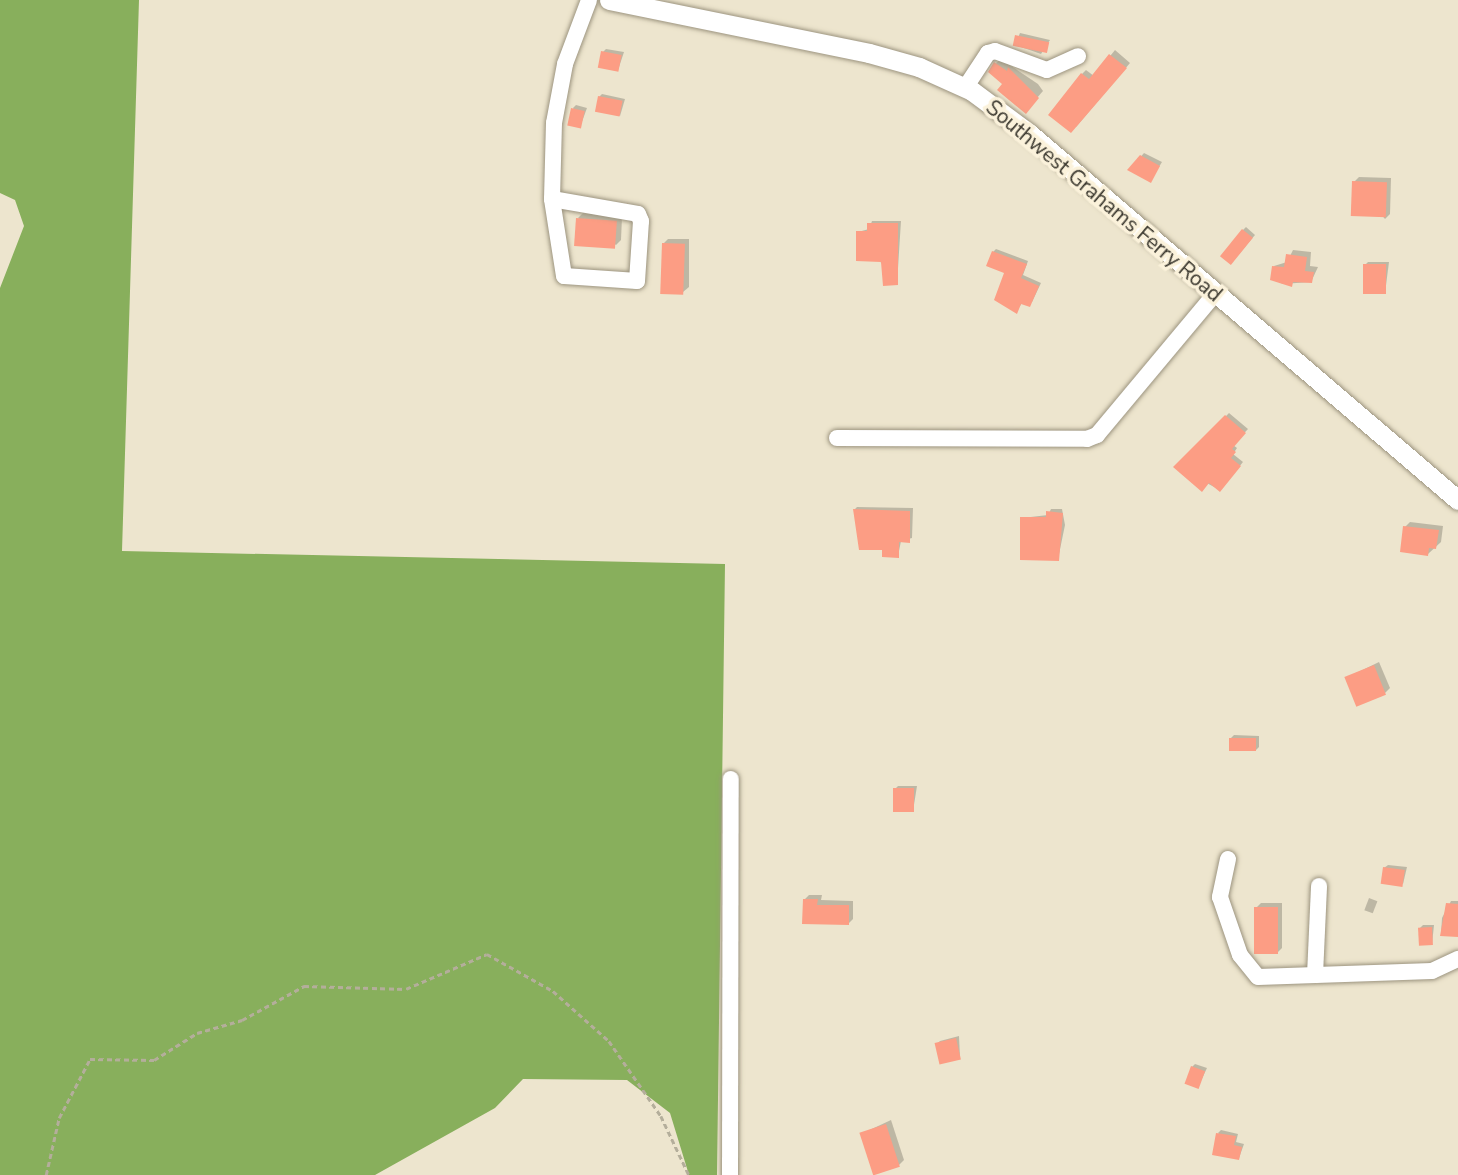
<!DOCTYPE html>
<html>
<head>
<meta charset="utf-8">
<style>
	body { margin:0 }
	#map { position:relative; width:1458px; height:1175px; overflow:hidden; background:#ede5ce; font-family:"Nunito Sans",sans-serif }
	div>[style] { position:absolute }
	.forest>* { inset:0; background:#88af5c }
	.shadow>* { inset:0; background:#0003; transform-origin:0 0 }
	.building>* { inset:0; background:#fc9d84; transform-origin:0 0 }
	.path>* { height:2.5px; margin-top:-1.25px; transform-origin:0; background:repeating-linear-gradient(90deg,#b4ae9b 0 5px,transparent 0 8.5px) }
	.roads { filter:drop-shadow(0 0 2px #9c947f) drop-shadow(0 0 2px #9c947f) }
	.minor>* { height:16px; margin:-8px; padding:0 8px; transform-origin:8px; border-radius:8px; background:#fff }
	.major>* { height:19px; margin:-9.5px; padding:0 9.5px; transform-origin:9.5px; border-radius:9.5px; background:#fff }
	span { translate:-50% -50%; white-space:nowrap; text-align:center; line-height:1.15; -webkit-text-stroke:7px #fbf2db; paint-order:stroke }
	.street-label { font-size:21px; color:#38352c }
</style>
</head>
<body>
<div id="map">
	<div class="forest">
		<i style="clip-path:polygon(0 0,139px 0,122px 551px,725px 564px,717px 1175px,689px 1175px,670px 1113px,627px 1080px,523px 1079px,495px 1108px,375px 1175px,0 1175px,0 288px,24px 226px,15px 200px,0 193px)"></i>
	</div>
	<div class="shadow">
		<i style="clip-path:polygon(1020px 33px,1050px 40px,1041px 54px,1015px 45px)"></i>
		<i style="clip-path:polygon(606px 49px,624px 52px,618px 70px,603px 52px)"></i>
		<i style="clip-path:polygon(1115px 50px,1130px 63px,1076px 127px,1082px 74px,1086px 70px,1094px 76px)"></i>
		<i style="clip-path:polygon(1001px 59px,1038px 84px,1043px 91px,1030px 106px,1004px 84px,996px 63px)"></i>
		<i style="clip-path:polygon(602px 94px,625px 99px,620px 116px,599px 97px)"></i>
		<i style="clip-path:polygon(576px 105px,587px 108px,580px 127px,573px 108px)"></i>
		<i style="clip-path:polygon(1144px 153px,1162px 162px,1151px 180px,1130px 169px)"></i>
		<i style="clip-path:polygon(1359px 177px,1391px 178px,1390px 214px,1385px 219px,1354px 182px)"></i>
		<i style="clip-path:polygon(583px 213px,622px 217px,621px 240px,616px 245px,578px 218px)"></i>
		<i style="clip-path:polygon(872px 221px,901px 221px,897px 284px,858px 232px,869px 229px)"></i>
		<i style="clip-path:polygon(1246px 227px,1255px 235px,1234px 260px,1243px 230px)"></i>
		<i style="clip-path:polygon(668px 239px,689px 239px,689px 287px,683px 292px,663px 244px)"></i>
		<i style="clip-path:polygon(996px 249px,1028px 261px,1023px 275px,1041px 283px,1032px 302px,1022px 303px,1016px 312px,996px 300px,1006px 271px,993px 252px)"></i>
		<i style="clip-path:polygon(1293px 250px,1311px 252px,1310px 266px,1318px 267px,1311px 282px,1282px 284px,1274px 266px,1287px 262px)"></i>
		<i style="clip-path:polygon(1368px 262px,1389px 262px,1385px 293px,1365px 265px)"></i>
		<i style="clip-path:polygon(1229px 413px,1248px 429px,1233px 445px,1237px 448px,1233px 454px,1243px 462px,1220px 490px,1176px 467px)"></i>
		<i style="clip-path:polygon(857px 507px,913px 508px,912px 538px,901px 541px,898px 556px,884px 548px,854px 510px)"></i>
		<i style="clip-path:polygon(1051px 509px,1062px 509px,1065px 525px,1058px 559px,1022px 518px,1048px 515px)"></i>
		<i style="clip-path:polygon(1410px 522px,1443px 526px,1441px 542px,1428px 554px,1405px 527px)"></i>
		<i style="clip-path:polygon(1379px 662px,1390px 688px,1385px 693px,1346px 678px)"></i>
		<i style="clip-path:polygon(1234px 735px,1259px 736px,1259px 747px,1256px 750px,1231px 738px)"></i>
		<i style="clip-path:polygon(898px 786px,917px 786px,913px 811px,895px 789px)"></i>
		<i style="clip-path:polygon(1388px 865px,1407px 867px,1403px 884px,1384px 868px)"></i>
		<i style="clip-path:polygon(809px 895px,822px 895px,821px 900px,853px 901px,853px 919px,848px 924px,804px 900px)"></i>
		<i style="left:1369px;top:898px;width:9px;height:13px;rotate:21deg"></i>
		<i style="clip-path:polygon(1451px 901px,1458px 901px,1458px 935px,1441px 934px,1442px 918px)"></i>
		<i style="clip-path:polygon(1261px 903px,1282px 903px,1282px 948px,1277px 953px,1256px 908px)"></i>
		<i style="clip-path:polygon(1423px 925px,1434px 925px,1432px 944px,1420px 928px)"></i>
		<i style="clip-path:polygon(959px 1036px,960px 1057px,937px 1044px,940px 1041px)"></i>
		<i style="clip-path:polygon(1195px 1064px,1207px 1068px,1198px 1087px,1192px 1067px)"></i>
		<i style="clip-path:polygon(891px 1120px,904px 1160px,899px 1165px,861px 1134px)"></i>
		<i style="clip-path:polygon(1221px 1130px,1238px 1134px,1236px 1142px,1244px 1144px,1239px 1158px,1218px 1133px)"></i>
	</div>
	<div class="building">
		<i style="left:1015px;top:35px;width:35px;height:11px;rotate:12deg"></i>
		<i style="left:601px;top:51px;width:21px;height:17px;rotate:11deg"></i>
		<i style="clip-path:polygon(1109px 54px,1127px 68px,1071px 133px,1048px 115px,1081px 73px,1089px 79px)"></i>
		<i style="clip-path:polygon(994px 62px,1007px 71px,1008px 67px,1039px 98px,1026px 114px,997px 90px,1002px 84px,988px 72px)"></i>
		<i style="left:598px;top:96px;width:25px;height:16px;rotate:11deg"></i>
		<i style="left:571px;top:108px;width:14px;height:18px;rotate:12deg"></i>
		<i style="clip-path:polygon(1140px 155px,1160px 166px,1151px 183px,1127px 170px)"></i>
		<i style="left:1352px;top:181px;width:35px;height:35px;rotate:2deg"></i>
		<i style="left:576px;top:218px;width:41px;height:28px;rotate:4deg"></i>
		<i style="clip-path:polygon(867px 223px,898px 223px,898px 285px,883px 286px,881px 262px,856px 261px,856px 231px,867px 231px)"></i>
		<i style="left:1242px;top:229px;width:14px;height:35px;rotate:39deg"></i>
		<i style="left:662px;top:243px;width:23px;height:51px;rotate:2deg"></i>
		<i style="clip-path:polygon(992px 251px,1027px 264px,1021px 278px,1039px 286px,1030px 307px,1021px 304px,1017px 314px,994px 300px,1004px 273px,986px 266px)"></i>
		<i style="clip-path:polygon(1286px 254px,1307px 257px,1305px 271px,1314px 272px,1312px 283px,1293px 282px,1292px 287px,1270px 280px,1272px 266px,1284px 267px)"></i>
		<i style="left:1363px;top:264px;width:23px;height:30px"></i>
		<i style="clip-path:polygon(1225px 415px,1246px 433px,1232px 449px,1236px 452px,1231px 458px,1241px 466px,1220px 492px,1209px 483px,1202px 492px,1173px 467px)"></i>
		<i style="clip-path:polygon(853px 509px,910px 511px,910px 543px,899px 542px,899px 558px,882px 557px,882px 550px,859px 550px)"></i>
		<i style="clip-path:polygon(1046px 511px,1063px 513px,1059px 561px,1020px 560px,1020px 517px,1046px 517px)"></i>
		<i style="clip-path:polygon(1403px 526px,1439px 530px,1436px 549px,1429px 548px,1428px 556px,1400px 552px)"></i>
		<i style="left:1374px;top:665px;width:32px;height:32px;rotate:68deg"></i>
		<i style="left:1229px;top:738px;width:27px;height:13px"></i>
		<i style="left:893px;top:788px;width:21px;height:24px"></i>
		<i style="left:1383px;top:867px;width:22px;height:17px;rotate:8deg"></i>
		<i style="clip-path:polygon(803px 899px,818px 899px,817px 905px,849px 905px,849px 925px,802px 924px)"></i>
		<i style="clip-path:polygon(1446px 903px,1458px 904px,1458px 937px,1440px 936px)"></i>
		<i style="left:1254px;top:907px;width:24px;height:47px"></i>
		<i style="left:1432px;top:927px;width:18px;height:14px;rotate:87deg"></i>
		<i style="left:956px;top:1038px;width:22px;height:22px;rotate:77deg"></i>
		<i style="left:1191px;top:1066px;width:15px;height:19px;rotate:20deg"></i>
		<i style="left:886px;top:1124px;width:45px;height:28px;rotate:72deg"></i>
		<i style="clip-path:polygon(1216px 1133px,1236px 1136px,1234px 1145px,1242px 1147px,1239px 1160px,1212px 1155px)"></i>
	</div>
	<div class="path">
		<i style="left:46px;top:1175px;width:58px;rotate:-77.2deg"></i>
		<i style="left:59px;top:1118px;width:67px;rotate:-62.3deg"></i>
		<i style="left:90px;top:1059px;width:64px;rotate:0.9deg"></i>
		<i style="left:154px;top:1060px;width:51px;rotate:-32.1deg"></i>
		<i style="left:197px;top:1033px;width:47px;rotate:-16.1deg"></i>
		<i style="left:242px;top:1020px;width:71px;rotate:-28.7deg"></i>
		<i style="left:304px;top:986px;width:102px;rotate:1.7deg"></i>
		<i style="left:406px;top:989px;width:88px;rotate:-23.4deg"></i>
		<i style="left:487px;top:954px;width:76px;rotate:29.3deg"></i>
		<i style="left:553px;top:991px;width:75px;rotate:41.8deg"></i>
		<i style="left:609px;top:1041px;width:91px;rotate:55.3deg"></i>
		<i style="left:661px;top:1116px;width:65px;rotate:64.6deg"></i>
	</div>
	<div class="roads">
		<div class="minor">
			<i style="left:965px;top:88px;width:42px;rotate:-56.7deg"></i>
			<i style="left:988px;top:53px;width:7px;rotate:-16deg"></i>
			<i style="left:995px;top:51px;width:55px;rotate:20.1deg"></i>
			<i style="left:1047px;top:70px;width:34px;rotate:-24deg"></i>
			<i style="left:552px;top:199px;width:87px;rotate:9.9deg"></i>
			<i style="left:638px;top:214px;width:8px;rotate:67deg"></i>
			<i style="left:641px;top:221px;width:60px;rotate:93.8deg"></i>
			<i style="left:637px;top:281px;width:73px;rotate:-176.1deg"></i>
			<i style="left:564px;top:276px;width:78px;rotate:-98.9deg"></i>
			<i style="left:552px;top:199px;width:76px;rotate:-88.5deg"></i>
			<i style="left:554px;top:123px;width:60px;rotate:-79.4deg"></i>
			<i style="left:565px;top:64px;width:68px;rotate:-69.4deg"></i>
			<i style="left:837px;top:438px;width:250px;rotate:0.2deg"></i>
			<i style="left:1087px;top:439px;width:11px;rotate:-22deg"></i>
			<i style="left:1097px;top:435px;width:184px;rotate:-50.1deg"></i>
			<i style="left:1228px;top:859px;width:39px;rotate:102deg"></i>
			<i style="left:1220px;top:897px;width:61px;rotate:71deg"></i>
			<i style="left:1240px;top:955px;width:28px;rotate:51deg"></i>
			<i style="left:1258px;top:977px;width:174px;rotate:-2deg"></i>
			<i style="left:1432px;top:971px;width:29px;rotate:-25deg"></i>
			<i style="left:1315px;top:975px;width:89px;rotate:-87.4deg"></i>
			<i style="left:730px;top:1175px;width:396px;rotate:-89.9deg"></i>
		</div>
		<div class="major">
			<i style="left:609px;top:0;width:265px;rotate:11.5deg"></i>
			<i style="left:869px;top:53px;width:52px;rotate:15.6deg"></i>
			<i style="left:919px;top:67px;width:58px;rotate:24.4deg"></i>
			<i style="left:972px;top:91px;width:72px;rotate:36.6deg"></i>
			<i style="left:1030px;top:134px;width:563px;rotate:40.54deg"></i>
		</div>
	</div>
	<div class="street-label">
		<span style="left:1104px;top:201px;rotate:40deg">Southwest Grahams Ferry Road</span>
	</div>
</div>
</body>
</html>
